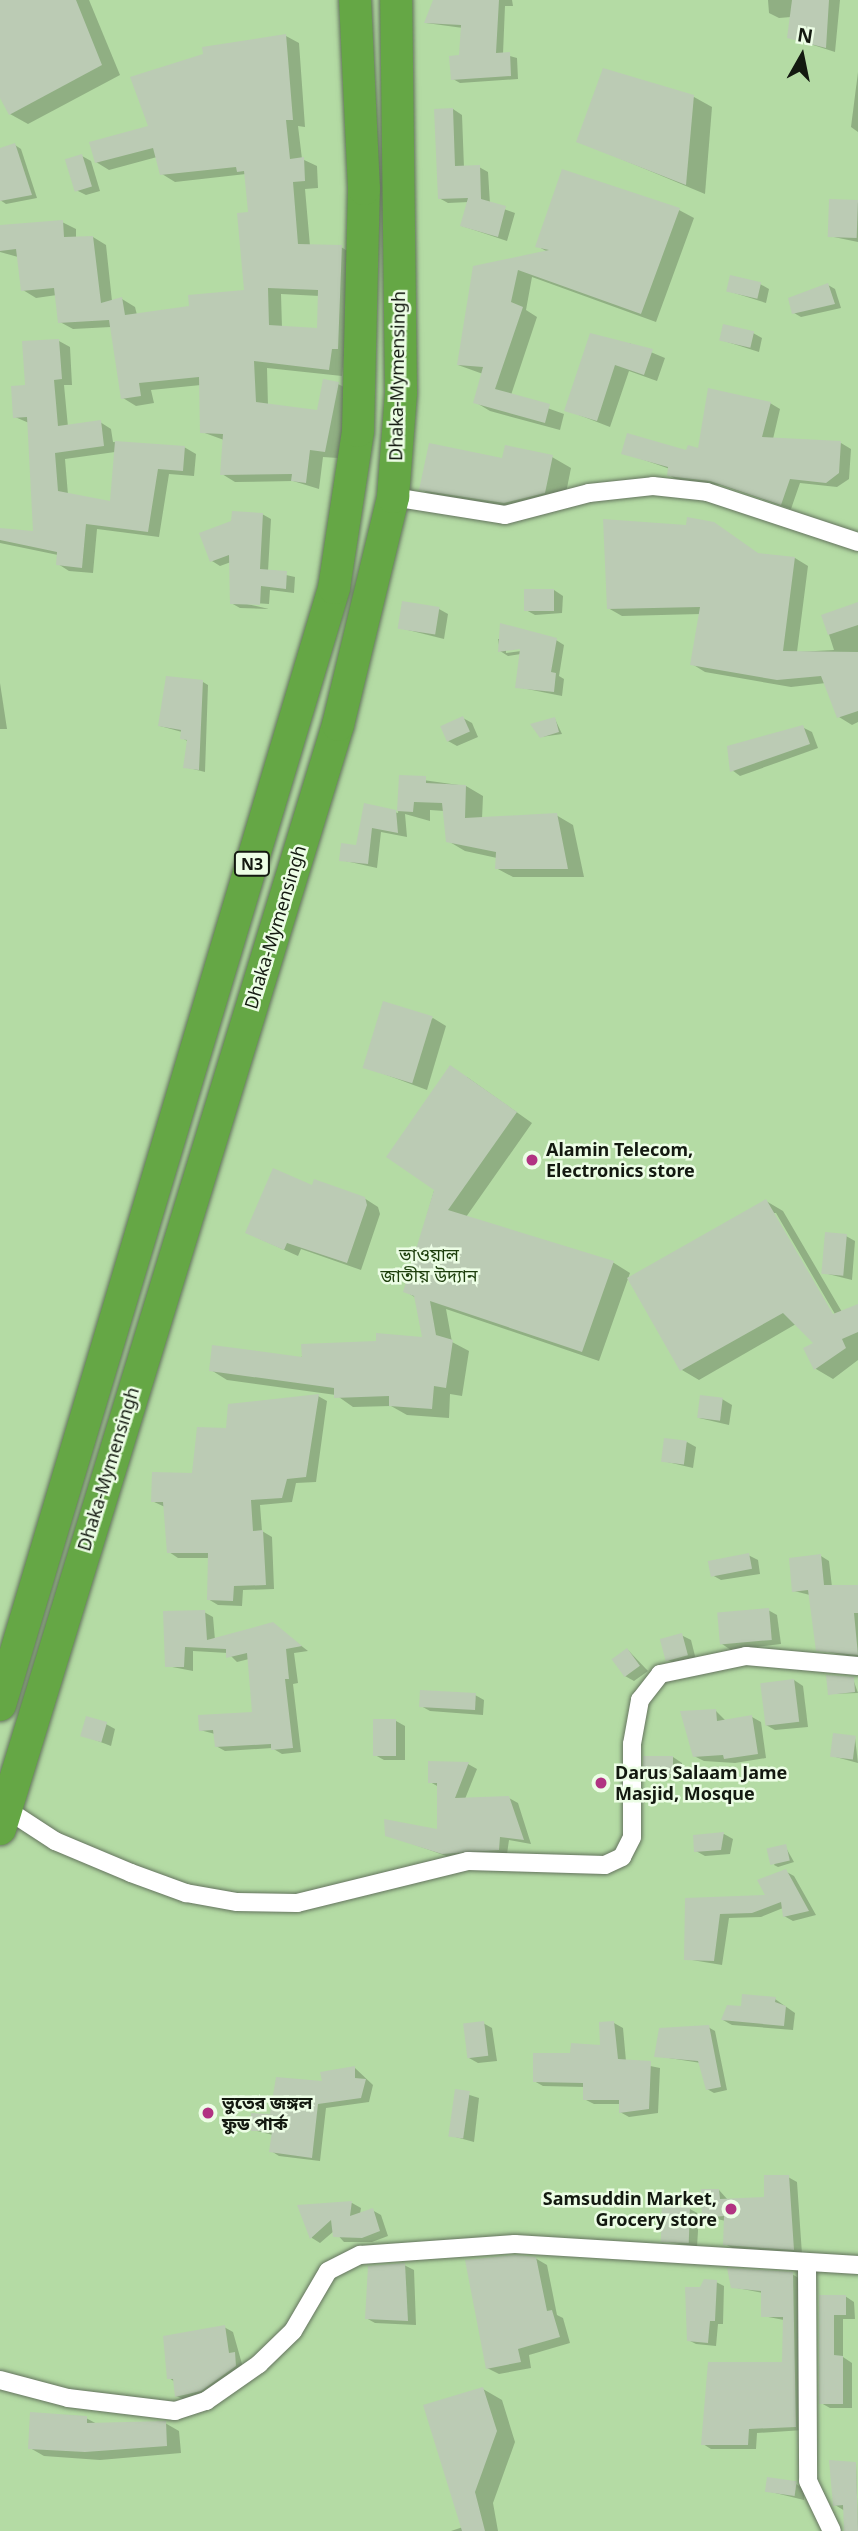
<!DOCTYPE html>
<html>
<head>
<meta charset="utf-8">
<style>
	body { margin:0 }
	#map { position:relative; width:858px; height:2531px; overflow:hidden; background:#deefd8; font-family:"Noto Sans","Noto Sans Bengali",sans-serif }
	div>[style] { position:absolute }
	.green>* { inset:0; background:#b4dba4; transform-origin:0 0 }
	.shadow>* { inset:0; background:#0003 }
	.building>* { inset:0; background:#bbcbb4; transform-origin:0 0 }
	.roads { filter:drop-shadow(0 0 2px #64735e) drop-shadow(0 0 2px #64735e) }
	.street>* { height:18px; margin:-9px; padding:0 9px; transform-origin:9px; border-radius:9px; background:#fff }
	.highway>* { height:32px; margin:-16px; padding:0 16px; transform-origin:16px; border-radius:16px; background:#65a745 }
	.dots>* { width:19px; height:19px; translate:-50% -50%; box-sizing:border-box; border:4px solid #ecfde5; border-radius:50% }
	span { translate:-50% -50%; white-space:nowrap; text-align:center; line-height:1.15; -webkit-text-stroke:5px #ecfde5; paint-order:stroke }
	.shield-label span { padding:2px 5px; background:#ecfde5; border:2px solid; border-radius:5px; -webkit-text-stroke-width:0 }
	.shield-label { font-size:16px; color:#131910; font-weight:700 }
	.street-label { font-size:18px; color:#131910 }
	.poi-label { font-size:18px; color:#131910; font-weight:700 }
	.left { translate:0 -50%; text-align:left }
	.right { translate:-100% -50%; text-align:right }
	.park-label { font-size:18px; color:#1d3e0c }
	.north { position:absolute; left:767px; top:21px; width:70px; height:70px; -webkit-text-stroke:5px #ecfde5; paint-order:stroke; rotate:9deg; font-size:19px; font-weight:700; line-height:28px; text-align:center; color:#131910 }
	.north::after { content:''; display:block; margin:auto; width:24px; height:32px; background:#131910; clip-path:polygon(50% 0,100% 100%,50% 72%,0 100%) }
</style>
</head>
<body>
<div id="map">
	<div class="green">
		<i style="left:0;top:0;width:858px;height:2531px"></i>
	</div>
	<div class="shadow">
		<i style="clip-path:polygon(0 0,89px 0,120px 75px,28px 124px,10px 114px,0 94px)"></i>
		<i style="clip-path:polygon(435px 0,512px 0,513px 6px,505px 6px,503px 54px,517px 58px,518px 79px,460px 83px,453px 79px,461px 57px,463px 28px,426px 23px)"></i>
		<i style="clip-path:polygon(768px 0,840px 0,835px 52px,788px 37px,791px 17px,779px 18px,769px 13px)"></i>
		<i style="clip-path:polygon(evenodd,286px 36px,299px 43px,305px 127px,298px 126px,302px 159px,317px 166px,318px 188px,305px 189px,310px 246px,341px 247px,354px 255px,342px 376px,267px 368px,268px 406px,319px 412px,338px 384px,352px 391px,338px 458px,323px 457px,319px 489px,293px 481px,235px 482px,222px 474px,224px 440px,202px 432px,201px 385px,151px 390px,154px 403px,136px 406px,123px 398px,111px 327px,73px 329px,60px 322px,57px 295px,36px 298px,23px 290px,18px 257px,0 252px,0 227px,62px 222px,76px 229px,76px 238px,93px 237px,106px 245px,112px 301px,122px 299px,135px 307px,137px 315px,191px 308px,246px 291px,250px 214px,246px 174px,175px 182px,162px 174px,157px 157px,109px 170px,96px 162px,286px 36px,281px 294px,320px 296px,318px 330px,282px 328px,281px 294px)"></i>
		<i style="clip-path:polygon(858px 72px,858px 132px,851px 127px)"></i>
		<i style="clip-path:polygon(694px 97px,712px 107px,705px 194px,578px 141px)"></i>
		<i style="clip-path:polygon(453px 109px,462px 115px,464px 168px,479px 167px,488px 172px,490px 204px,515px 213px,507px 241px,462px 226px,469px 202px,448px 203px,439px 198px,436px 110px)"></i>
		<i style="clip-path:polygon(15px 145px,21px 149px,37px 198px,6px 204px,0 200px,0 150px)"></i>
		<i style="clip-path:polygon(82px 156px,91px 161px,100px 191px,86px 195px,76px 190px)"></i>
		<i style="clip-path:polygon(858px 202px,858px 242px,829px 236px)"></i>
		<i style="clip-path:polygon(679px 210px,694px 218px,656px 322px,532px 277px,526px 310px,537px 317px,511px 395px,564px 414px,560px 430px,490px 411px,475px 402px,483px 374px,458px 365px,474px 268px,548px 252px,537px 246px)"></i>
		<i style="clip-path:polygon(760px 284px,769px 289px,766px 303px,728px 291px)"></i>
		<i style="clip-path:polygon(828px 285px,835px 289px,841px 308px,801px 317px,794px 313px)"></i>
		<i style="clip-path:polygon(753px 333px,762px 338px,759px 352px,721px 340px)"></i>
		<i style="clip-path:polygon(evenodd,59px 341px,70px 347px,72px 385px,64px 385px,68px 427px,100px 422px,111px 429px,113px 442px,184px 447px,196px 454px,194px 476px,169px 474px,159px 537px,97px 529px,93px 573px,69px 571px,58px 564px,58px 555px,0 543px,0 530px,35px 533px,29px 423px,15px 417px,27px 386px,59px 341px,115px 452px,111px 504px,68px 495px,65px 459px,115px 452px)"></i>
		<i style="clip-path:polygon(629px 343px,665px 358px,657px 381px,629px 371px,610px 427px,566px 410px)"></i>
		<i style="clip-path:polygon(770px 403px,780px 409px,773px 439px,841px 443px,851px 449px,849px 479px,837px 487px,800px 483px,791px 509px,720px 485px,679px 481px,669px 475px,670px 469px,624px 453px,700px 451px)"></i>
		<i style="clip-path:polygon(552px 457px,571px 468px,564px 503px,524px 513px,440px 500px,421px 489px)"></i>
		<i style="clip-path:polygon(262px 514px,271px 519px,268px 571px,295px 577px,294px 593px,270px 590px,269px 604px,238px 602px,269px 609px,240px 608px,231px 603px,231px 562px,220px 566px,212px 561px)"></i>
		<i style="clip-path:polygon(760px 555px,795px 558px,808px 566px,797px 652px,834px 650px,823px 616px,858px 606px,858px 722px,852px 725px,839px 717px,826px 683px,791px 687px,705px 672px,692px 664px,701px 614px,622px 616px,608px 608px)"></i>
		<i style="clip-path:polygon(554px 590px,563px 596px,562px 613px,535px 615px,526px 610px)"></i>
		<i style="clip-path:polygon(439px 609px,448px 614px,444px 639px,400px 628px)"></i>
		<i style="clip-path:polygon(evenodd,498px 639px,556px 640px,564px 645px,559px 676px,564px 679px,562px 696px,517px 687px,521px 654px,508px 656px,500px 651px,498px 639px,528px 646px,529px 650px,506px 653px,506px 649px,528px 646px)"></i>
		<i style="clip-path:polygon(203px 682px,208px 685px,205px 772px,185px 767px,189px 742px,182px 738px,182px 732px,160px 726px)"></i>
		<i style="clip-path:polygon(0 683px,7px 729px,0 729px)"></i>
		<i style="clip-path:polygon(463px 718px,472px 723px,478px 737px,457px 746px,448px 741px)"></i>
		<i style="clip-path:polygon(555px 719px,562px 734px,541px 737px)"></i>
		<i style="clip-path:polygon(802px 727px,812px 732px,818px 748px,740px 776px,732px 770px)"></i>
		<i style="clip-path:polygon(401px 777px,466px 786px,483px 796px,482px 819px,556px 815px,573px 825px,584px 877px,513px 877px,496px 868px,497px 858px,465px 851px,448px 841px,444px 811px,430px 810px,430px 821px,405px 814px,407px 837px,381px 832px,377px 868px,341px 860px,358px 846px,366px 805px,398px 813px)"></i>
		<i style="clip-path:polygon(433px 1018px,446px 1026px,427px 1090px,365px 1067px)"></i>
		<i style="clip-path:polygon(467px 1077px,532px 1123px,466px 1217px,614px 1263px,630px 1273px,599px 1361px,446px 1309px,452px 1342px,469px 1351px,462px 1396px,450px 1394px,449px 1418px,407px 1415px,391px 1406px,353px 1407px,336px 1395px,227px 1380px,211px 1370px,424px 1339px,416px 1298px,405px 1291px)"></i>
		<i style="clip-path:polygon(313px 1188px,364px 1198px,378px 1207px,380px 1214px,361px 1270px,301px 1249px,298px 1256px,247px 1233px)"></i>
		<i style="clip-path:polygon(evenodd,766px 1201px,783px 1211px,842px 1312px,858px 1305px,858px 1360px,833px 1379px,816px 1369px,805px 1349px,816px 1344px,796px 1324px,699px 1380px,682px 1370px,766px 1201px,772px 1213px,776px 1213px,839px 1321px,836px 1323px,772px 1213px)"></i>
		<i style="clip-path:polygon(846px 1236px,855px 1241px,852px 1280px,824px 1273px)"></i>
		<i style="clip-path:polygon(318px 1396px,327px 1401px,316px 1482px,296px 1483px,292px 1502px,260px 1505px,262px 1531px,272px 1537px,274px 1589px,243px 1590px,242px 1606px,218px 1605px,208px 1599px,210px 1558px,178px 1558px,169px 1552px,165px 1507px,152px 1501px,193px 1475px,228px 1430px)"></i>
		<i style="clip-path:polygon(722px 1399px,732px 1405px,729px 1425px,699px 1418px)"></i>
		<i style="clip-path:polygon(687px 1442px,696px 1447px,693px 1468px,663px 1461px)"></i>
		<i style="clip-path:polygon(748px 1555px,758px 1560px,760px 1574px,721px 1580px,712px 1575px)"></i>
		<i style="clip-path:polygon(821px 1556px,829px 1561px,832px 1587px,858px 1587px,858px 1658px,818px 1650px,810px 1595px,794px 1591px)"></i>
		<i style="clip-path:polygon(768px 1610px,777px 1615px,781px 1644px,731px 1650px,722px 1644px)"></i>
		<i style="clip-path:polygon(204px 1612px,213px 1617px,215px 1640px,273px 1624px,308px 1651px,294px 1653px,298px 1683px,293px 1684px,301px 1752px,282px 1754px,272px 1748px,225px 1751px,216px 1746px,215px 1734px,200px 1730px,253px 1713px,249px 1659px,237px 1662px,228px 1653px,193px 1651px,193px 1671px,167px 1666px)"></i>
		<i style="clip-path:polygon(681px 1635px,691px 1640px,696px 1660px,677px 1665px,668px 1660px)"></i>
		<i style="clip-path:polygon(628px 1650px,648px 1671px,634px 1681px,625px 1676px)"></i>
		<i style="clip-path:polygon(853px 1679px,858px 1693px,830px 1694px)"></i>
		<i style="clip-path:polygon(794px 1680px,803px 1686px,808px 1727px,775px 1730px,766px 1725px)"></i>
		<i style="clip-path:polygon(475px 1695px,484px 1700px,483px 1715px,430px 1711px,421px 1706px)"></i>
		<i style="clip-path:polygon(716px 1711px,726px 1721px,752px 1717px,761px 1722px,766px 1758px,735px 1763px,704px 1761px,694px 1756px)"></i>
		<i style="clip-path:polygon(396px 1721px,405px 1726px,405px 1760px,384px 1760px,375px 1755px)"></i>
		<i style="clip-path:polygon(106px 1724px,115px 1729px,111px 1746px,82px 1735px)"></i>
		<i style="clip-path:polygon(855px 1738px,858px 1763px,832px 1756px)"></i>
		<i style="clip-path:polygon(673px 1757px,682px 1763px,682px 1778px,654px 1778px,645px 1773px)"></i>
		<i style="clip-path:polygon(430px 1763px,468px 1764px,477px 1769px,465px 1799px,509px 1798px,518px 1803px,531px 1844px,509px 1840px,507px 1854px,452px 1858px,387px 1835px,438px 1831px,439px 1787px,430px 1782px)"></i>
		<i style="clip-path:polygon(724px 1834px,733px 1839px,730px 1854px,705px 1856px,696px 1851px,695px 1837px)"></i>
		<i style="clip-path:polygon(785px 1846px,794px 1862px,778px 1867px,774px 1865px)"></i>
		<i style="clip-path:polygon(785px 1871px,794px 1876px,816px 1915px,793px 1921px,784px 1916px,783px 1908px,761px 1917px,729px 1918px,722px 1965px,686px 1959px,687px 1900px,768px 1896px)"></i>
		<i style="clip-path:polygon(775px 1999px,795px 2013px,793px 2030px,732px 2025px,723px 2020px,742px 2008px)"></i>
		<i style="clip-path:polygon(483px 2023px,492px 2028px,497px 2061px,478px 2063px,469px 2058px)"></i>
		<i style="clip-path:polygon(614px 2023px,623px 2028px,626px 2061px,660px 2068px,658px 2113px,629px 2117px,620px 2112px,621px 2104px,594px 2104px,584px 2099px,585px 2087px,543px 2086px,534px 2081px,571px 2055px,602px 2047px)"></i>
		<i style="clip-path:polygon(708px 2027px,715px 2031px,727px 2090px,714px 2093px,707px 2089px,701px 2063px,656px 2056px)"></i>
		<i style="clip-path:polygon(355px 2068px,373px 2085px,369px 2102px,326px 2108px,320px 2161px,279px 2156px,271px 2151px,273px 2135px,253px 2130px,324px 2083px)"></i>
		<i style="clip-path:polygon(457px 2091px,479px 2098px,474px 2142px,452px 2136px)"></i>
		<i style="clip-path:polygon(788px 2177px,797px 2182px,802px 2254px,734px 2249px,725px 2244px,726px 2221px,703px 2216px,719px 2190px,728px 2200px,766px 2199px)"></i>
		<i style="clip-path:polygon(352px 2203px,361px 2208px,360px 2214px,372px 2210px,381px 2215px,388px 2236px,372px 2242px,344px 2242px,334px 2231px,320px 2243px,312px 2238px,300px 2207px)"></i>
		<i style="clip-path:polygon(690px 2209px,699px 2214px,697px 2247px,662px 2241px)"></i>
		<i style="clip-path:polygon(535px 2258px,547px 2265px,557px 2315px,563px 2318px,570px 2343px,529px 2355px,531px 2368px,499px 2374px,487px 2368px)"></i>
		<i style="clip-path:polygon(404px 2265px,414px 2270px,416px 2325px,375px 2323px,366px 2318px)"></i>
		<i style="clip-path:polygon(792px 2274px,800px 2279px,804px 2430px,757px 2433px,756px 2449px,711px 2449px,703px 2444px,784px 2364px,784px 2320px,763px 2316px,763px 2293px,732px 2287px)"></i>
		<i style="clip-path:polygon(716px 2282px,724px 2286px,723px 2324px,718px 2324px,716px 2346px,696px 2344px,688px 2340px,701px 2289px)"></i>
		<i style="clip-path:polygon(820px 2296px,845px 2296px,854px 2302px,855px 2319px,843px 2319px,843px 2357px,852px 2363px,852px 2408px,830px 2408px,821px 2403px)"></i>
		<i style="clip-path:polygon(224px 2327px,233px 2332px,244px 2371px,210px 2395px,185px 2400px,176px 2396px,175px 2382px,169px 2378px)"></i>
		<i style="clip-path:polygon(483px 2389px,502px 2400px,515px 2442px,493px 2503px,498px 2531px,451px 2531px,463px 2527px)"></i>
		<i style="clip-path:polygon(86px 2418px,99px 2425px,165px 2423px,179px 2431px,181px 2453px,100px 2460px,44px 2456px,30px 2448px)"></i>
		<i style="clip-path:polygon(856px 2463px,858px 2531px,845px 2531px,845px 2511px,835px 2505px)"></i>
		<i style="clip-path:polygon(796px 2484px,805px 2490px,804px 2500px,767px 2491px)"></i>
	</div>
	<div class="building">
		<i style="clip-path:polygon(0 0,76px 0,102px 65px,9px 115px,0 98px)"></i>
		<i style="clip-path:polygon(433px 0,499px 0,496px 53px,510px 52px,511px 76px,451px 80px,449px 56px,459px 55px,461px 25px,424px 23px)"></i>
		<i style="clip-path:polygon(792px 0,829px 0,826px 48px,787px 38px)"></i>
		<i style="clip-path:polygon(evenodd,286px 34px,293px 120px,286px 120px,290px 159px,304px 157px,305px 181px,293px 182px,298px 244px,342px 245px,338px 349px,332px 349px,329px 370px,254px 361px,256px 402px,317px 410px,323px 379px,339px 382px,325px 452px,310px 450px,306px 483px,291px 481px,292px 474px,220px 475px,223px 434px,200px 433px,199px 377px,139px 383px,141px 396px,121px 399px,109px 320px,58px 323px,54px 288px,21px 291px,16px 249px,0 251px,0 225px,63px 220px,64px 237px,93px 236px,101px 303px,122px 297px,125px 315px,189px 306px,188px 295px,244px 290px,237px 213px,248px 212px,244px 171px,237px 172px,236px 167px,160px 175px,153px 148px,95px 163px,89px 142px,148px 126px,130px 77px,203px 54px,202px 47px,286px 34px,268px 288px,318px 290px,317px 328px,269px 325px,268px 288px)"></i>
		<i style="clip-path:polygon(603px 68px,694px 95px,686px 185px,576px 142px)"></i>
		<i style="clip-path:polygon(453px 108px,455px 166px,480px 165px,481px 199px,506px 206px,498px 237px,460px 226px,468px 198px,438px 199px,434px 109px)"></i>
		<i style="clip-path:polygon(15px 143px,32px 195px,0 201px,0 148px)"></i>
		<i style="left:82px;top:154px;width:34px;height:18px;rotate:73deg"></i>
		<i style="clip-path:polygon(562px 169px,680px 208px,641px 314px,518px 270px,511px 302px,523px 307px,495px 389px,550px 404px,545px 423px,473px 403px,483px 367px,457px 365px,473px 266px,549px 250px,535px 247px)"></i>
		<i style="left:829px;top:199px;width:29px;height:38px;rotate:2deg"></i>
		<i style="left:730px;top:275px;width:32px;height:17px;rotate:13deg"></i>
		<i style="clip-path:polygon(828px 283px,835px 304px,792px 314px,788px 298px)"></i>
		<i style="left:723px;top:324px;width:32px;height:17px;rotate:13deg"></i>
		<i style="clip-path:polygon(590px 333px,653px 349px,644px 375px,615px 365px,597px 421px,564px 411px)"></i>
		<i style="clip-path:polygon(59px 339px,62px 379px,54px 380px,58px 426px,101px 420px,104px 446px,55px 453px,58px 491px,110px 501px,115px 441px,185px 446px,183px 471px,158px 469px,148px 532px,86px 524px,82px 568px,56px 565px,57px 552px,0 540px,0 528px,33px 531px,27px 417px,13px 418px,11px 386px,25px 385px,22px 341px)"></i>
		<i style="clip-path:polygon(708px 388px,771px 402px,762px 437px,841px 441px,839px 473px,826px 483px,790px 479px,781px 505px,710px 481px,667px 476px,668px 467px,621px 454px,627px 433px,686px 450px,688px 445px,698px 448px)"></i>
		<i style="clip-path:polygon(429px 443px,502px 458px,505px 445px,553px 455px,545px 493px,504px 503px,419px 490px)"></i>
		<i style="clip-path:polygon(232px 511px,263px 513px,260px 569px,287px 571px,286px 589px,261px 586px,260px 605px,230px 604px,229px 555px,210px 562px,199px 533px,231px 521px)"></i>
		<i style="clip-path:polygon(687px 517px,714px 522px,758px 553px,795px 557px,783px 651px,858px 652px,858px 711px,837px 718px,821px 676px,777px 680px,690px 665px,700px 607px,607px 609px,603px 519px,686px 525px)"></i>
		<i style="left:524px;top:589px;width:30px;height:22px"></i>
		<i style="left:402px;top:601px;width:38px;height:28px;rotate:9deg"></i>
		<i style="clip-path:polygon(858px 602px,858px 625px,828px 635px,821px 615px)"></i>
		<i style="clip-path:polygon(500px 623px,557px 638px,551px 672px,556px 673px,554px 692px,515px 688px,520px 649px,498px 652px)"></i>
		<i style="clip-path:polygon(166px 676px,203px 680px,199px 770px,183px 768px,187px 740px,180px 739px,181px 730px,158px 726px)"></i>
		<i style="left:463px;top:716px;width:17px;height:25px;rotate:66deg"></i>
		<i style="clip-path:polygon(555px 717px,559px 732px,540px 738px,530px 724px)"></i>
		<i style="clip-path:polygon(803px 725px,810px 744px,730px 772px,727px 746px)"></i>
		<i style="clip-path:polygon(399px 775px,426px 776px,426px 783px,466px 785px,465px 818px,557px 813px,568px 869px,495px 869px,496px 852px,446px 842px,442px 803px,414px 802px,413px 812px,397px 811px)"></i>
		<i style="clip-path:polygon(364px 803px,396px 810px,398px 833px,372px 828px,368px 864px,339px 861px,341px 843px,356px 845px)"></i>
		<i style="left:383px;top:1001px;width:52px;height:70px;rotate:17deg"></i>
		<i style="clip-path:polygon(450px 1065px,517px 1112px,448px 1210px,614px 1261px,582px 1352px,430px 1301px,436px 1335px,453px 1340px,446px 1388px,434px 1386px,432px 1409px,389px 1406px,389px 1396px,334px 1398px,334px 1388px,209px 1371px,212px 1345px,302px 1357px,301px 1344px,376px 1341px,376px 1333px,422px 1337px,414px 1296px,403px 1292px,434px 1190px,386px 1157px)"></i>
		<i style="clip-path:polygon(273px 1168px,312px 1185px,314px 1179px,365px 1197px,367px 1205px,347px 1263px,287px 1243px,284px 1250px,245px 1233px)"></i>
		<i style="clip-path:polygon(766px 1199px,833px 1314px,858px 1304px,858px 1332px,842px 1339px,846px 1348px,814px 1370px,803px 1348px,813px 1343px,783px 1313px,680px 1371px,627px 1278px)"></i>
		<i style="left:825px;top:1232px;width:22px;height:42px;rotate:5deg"></i>
		<i style="clip-path:polygon(319px 1394px,306px 1477px,287px 1479px,282px 1498px,251px 1500px,253px 1531px,263px 1530px,266px 1585px,234px 1586px,233px 1601px,207px 1600px,208px 1553px,167px 1553px,163px 1502px,151px 1502px,152px 1472px,192px 1473px,197px 1427px,226px 1428px,228px 1404px)"></i>
		<i style="left:700px;top:1395px;width:23px;height:23px;rotate:7deg"></i>
		<i style="left:664px;top:1438px;width:23px;height:24px;rotate:7deg"></i>
		<i style="left:749px;top:1553px;width:16px;height:42px;rotate:79deg"></i>
		<i style="clip-path:polygon(821px 1554px,824px 1585px,858px 1585px,858px 1613px,854px 1613px,858px 1655px,816px 1651px,808px 1590px,792px 1592px,789px 1558px)"></i>
		<i style="left:769px;top:1608px;width:32px;height:52px;rotate:85deg"></i>
		<i style="clip-path:polygon(205px 1610px,207px 1640px,273px 1622px,302px 1646px,286px 1649px,289px 1679px,285px 1679px,293px 1748px,271px 1750px,271px 1744px,215px 1747px,213px 1730px,199px 1731px,198px 1715px,252px 1712px,247px 1653px,226px 1658px,226px 1649px,185px 1647px,184px 1667px,165px 1667px,163px 1611px)"></i>
		<i style="left:682px;top:1633px;width:23px;height:23px;rotate:75deg"></i>
		<i style="left:627px;top:1648px;width:22px;height:19px;rotate:54deg"></i>
		<i style="clip-path:polygon(826px 1675px,854px 1677px,855px 1692px,828px 1695px)"></i>
		<i style="left:794px;top:1679px;width:43px;height:34px;rotate:83deg"></i>
		<i style="left:420px;top:1690px;width:56px;height:17px;rotate:3deg"></i>
		<i style="clip-path:polygon(716px 1709px,717px 1721px,752px 1715px,758px 1754px,724px 1759px,723px 1755px,693px 1757px,680px 1711px)"></i>
		<i style="left:86px;top:1716px;width:22px;height:21px;rotate:16deg"></i>
		<i style="left:373px;top:1719px;width:23px;height:37px"></i>
		<i style="left:833px;top:1733px;width:23px;height:24px;rotate:7deg"></i>
		<i style="left:643px;top:1756px;width:30px;height:18px"></i>
		<i style="clip-path:polygon(428px 1761px,469px 1762px,455px 1798px,509px 1796px,524px 1840px,500px 1837px,499px 1850px,442px 1854px,385px 1836px,384px 1819px,437px 1829px,437px 1783px,428px 1783px)"></i>
		<i style="clip-path:polygon(724px 1832px,721px 1850px,694px 1852px,693px 1835px)"></i>
		<i style="left:786px;top:1844px;width:17px;height:20px;rotate:77deg"></i>
		<i style="clip-path:polygon(786px 1869px,809px 1911px,783px 1917px,781px 1902px,752px 1913px,720px 1914px,714px 1961px,684px 1960px,685px 1898px,765px 1895px,757px 1880px)"></i>
		<i style="clip-path:polygon(742px 1994px,776px 1997px,775px 2002px,786px 2006px,784px 2026px,721px 2020px,727px 2005px,741px 2006px)"></i>
		<i style="left:484px;top:2021px;width:35px;height:21px;rotate:83deg"></i>
		<i style="clip-path:polygon(614px 2021px,618px 2059px,651px 2061px,649px 2109px,619px 2113px,619px 2100px,583px 2100px,583px 2083px,533px 2082px,533px 2053px,570px 2053px,571px 2043px,600px 2045px,599px 2022px)"></i>
		<i style="clip-path:polygon(709px 2025px,721px 2087px,706px 2090px,698px 2061px,654px 2057px,659px 2028px)"></i>
		<i style="clip-path:polygon(355px 2066px,355px 2078px,366px 2079px,361px 2098px,318px 2104px,312px 2158px,269px 2152px,272px 2131px,251px 2131px,251px 2113px,270px 2114px,276px 2077px,322px 2081px,320px 2072px)"></i>
		<i style="left:455px;top:2089px;width:15px;height:48px;rotate:8deg"></i>
		<i style="clip-path:polygon(764px 2175px,789px 2175px,794px 2250px,723px 2245px,724px 2216px,702px 2218px,701px 2189px,719px 2189px,720px 2199px,764px 2197px)"></i>
		<i style="clip-path:polygon(352px 2201px,350px 2216px,373px 2208px,380px 2231px,362px 2238px,333px 2237px,331px 2220px,310px 2239px,297px 2205px)"></i>
		<i style="left:662px;top:2206px;width:28px;height:36px;rotate:2deg"></i>
		<i style="clip-path:polygon(515px 2255px,536px 2257px,547px 2311px,552px 2310px,560px 2337px,518px 2349px,521px 2362px,486px 2369px,465px 2260px)"></i>
		<i style="clip-path:polygon(405px 2263px,408px 2321px,365px 2319px,368px 2266px)"></i>
		<i style="clip-path:polygon(727px 2268px,793px 2272px,796px 2427px,749px 2429px,748px 2445px,701px 2445px,708px 2362px,782px 2362px,783px 2317px,761px 2317px,761px 2291px,731px 2288px)"></i>
		<i style="clip-path:polygon(704px 2279px,717px 2280px,715px 2321px,710px 2321px,708px 2343px,687px 2341px,685px 2287px,700px 2287px)"></i>
		<i style="clip-path:polygon(819px 2295px,846px 2295px,846px 2315px,834px 2315px,834px 2355px,843px 2356px,843px 2404px,819px 2404px)"></i>
		<i style="clip-path:polygon(225px 2325px,229px 2353px,235px 2352px,236px 2366px,201px 2391px,175px 2397px,173px 2379px,167px 2379px,163px 2336px)"></i>
		<i style="clip-path:polygon(483px 2387px,497px 2431px,475px 2492px,485px 2531px,462px 2531px,423px 2405px)"></i>
		<i style="clip-path:polygon(30px 2412px,87px 2416px,87px 2423px,166px 2421px,167px 2446px,85px 2452px,28px 2449px)"></i>
		<i style="clip-path:polygon(829px 2460px,856px 2462px,858px 2531px,844px 2531px,843px 2505px,833px 2506px)"></i>
		<i style="left:767px;top:2477px;width:30px;height:15px;rotate:8deg"></i>
	</div>
	<div class="roads">
		<div class="street">
			<i style="left:393px;top:497px;width:113px;rotate:9.1deg"></i>
			<i style="left:505px;top:515px;width:87px;rotate:-14.7deg"></i>
			<i style="left:589px;top:493px;width:64px;rotate:-6.2deg"></i>
			<i style="left:653px;top:486px;width:54px;rotate:6.3deg"></i>
			<i style="left:707px;top:492px;width:159px;rotate:18.3deg"></i>
			<i style="left:6px;top:1809px;width:59px;rotate:33.1deg"></i>
			<i style="left:55px;top:1841px;width:82px;rotate:22.8deg"></i>
			<i style="left:131px;top:1873px;width:59px;rotate:20deg"></i>
			<i style="left:186px;top:1893px;width:52px;rotate:10deg"></i>
			<i style="left:237px;top:1902px;width:60px;rotate:1deg"></i>
			<i style="left:297px;top:1903px;width:176px;rotate:-13.8deg"></i>
			<i style="left:468px;top:1861px;width:137px;rotate:1.7deg"></i>
			<i style="left:605px;top:1865px;width:19px;rotate:-25deg"></i>
			<i style="left:622px;top:1857px;width:22px;rotate:-63deg"></i>
			<i style="left:632px;top:1837px;width:93px;rotate:-90deg"></i>
			<i style="left:632px;top:1744px;width:45px;rotate:-79.7deg"></i>
			<i style="left:640px;top:1700px;width:33px;rotate:-52deg"></i>
			<i style="left:660px;top:1674px;width:88px;rotate:-11.8deg"></i>
			<i style="left:746px;top:1656px;width:112px;rotate:5.1deg"></i>
			<i style="left:807px;top:2265px;width:216px;rotate:89.7deg"></i>
			<i style="left:808px;top:2481px;width:55px;rotate:64.4deg"></i>
			<i style="left:0;top:2380px;width:70px;rotate:14.8deg"></i>
			<i style="left:68px;top:2398px;width:108px;rotate:6.9deg"></i>
			<i style="left:175px;top:2411px;width:33px;rotate:-18deg"></i>
			<i style="left:206px;top:2401px;width:65px;rotate:-34.9deg"></i>
			<i style="left:259px;top:2364px;width:47px;rotate:-44.1deg"></i>
			<i style="left:293px;top:2331px;width:69px;rotate:-59.7deg"></i>
			<i style="left:328px;top:2271px;width:36px;rotate:-27deg"></i>
			<i style="left:360px;top:2255px;width:155px;rotate:-4.1deg"></i>
			<i style="left:515px;top:2244px;width:344px;rotate:3.5deg"></i>
		</div>
		<div class="highway">
			<i style="left:0;top:1705px;width:1166px;rotate:-73.35deg"></i>
			<i style="left:334px;top:588px;width:159px;rotate:-81.3deg"></i>
			<i style="left:358px;top:431px;width:242px;rotate:-88.6deg"></i>
			<i style="left:364px;top:189px;width:189px;rotate:-92.7deg"></i>
			<i style="left:0;top:1829px;width:1155px;rotate:-72.98deg"></i>
			<i style="left:338px;top:725px;width:235px;rotate:-76.4deg"></i>
			<i style="left:393px;top:497px;width:104px;rotate:-85.6deg"></i>
			<i style="left:401px;top:393px;width:393px;rotate:-90.7deg"></i>
		</div>
	</div>
	<div class="dots">
		<i style="left:532px;top:1160px;background:#b13382"></i>
		<i style="left:601px;top:1783px;background:#b13382"></i>
		<i style="left:208px;top:2113px;background:#b13382"></i>
		<i style="left:731px;top:2209px;background:#b13382"></i>
	</div>
	<div class="shield-label">
		<span style="left:252px;top:864px">N3</span>
	</div>
	<div class="street-label">
		<span style="left:397px;top:376px;rotate:-89deg">Dhaka-Mymensingh</span>
		<span style="left:275px;top:927px;rotate:-73deg">Dhaka-Mymensingh</span>
		<span style="left:108px;top:1469px;rotate:-73deg">Dhaka-Mymensingh</span>
	</div>
	<div class="poi-label">
		<span class="left" style="left:546px;top:1160px">Alamin Telecom,<br>Electronics store</span>
		<span class="left" style="left:615px;top:1783px">Darus Salaam Jame<br>Masjid, Mosque</span>
		<span class="left" style="left:222px;top:2113px">ভুতের জঙ্গল<br>ফুড পার্ক</span>
		<span class="right" style="left:717px;top:2209px">Samsuddin Market,<br>Grocery store</span>
	</div>
	<div class="park-label">
		<span style="left:429px;top:1265px">ভাওয়াল<br>জাতীয় উদ্যান</span>
	</div>
	<div class="north">N</div>
</div>
</body>
</html>
